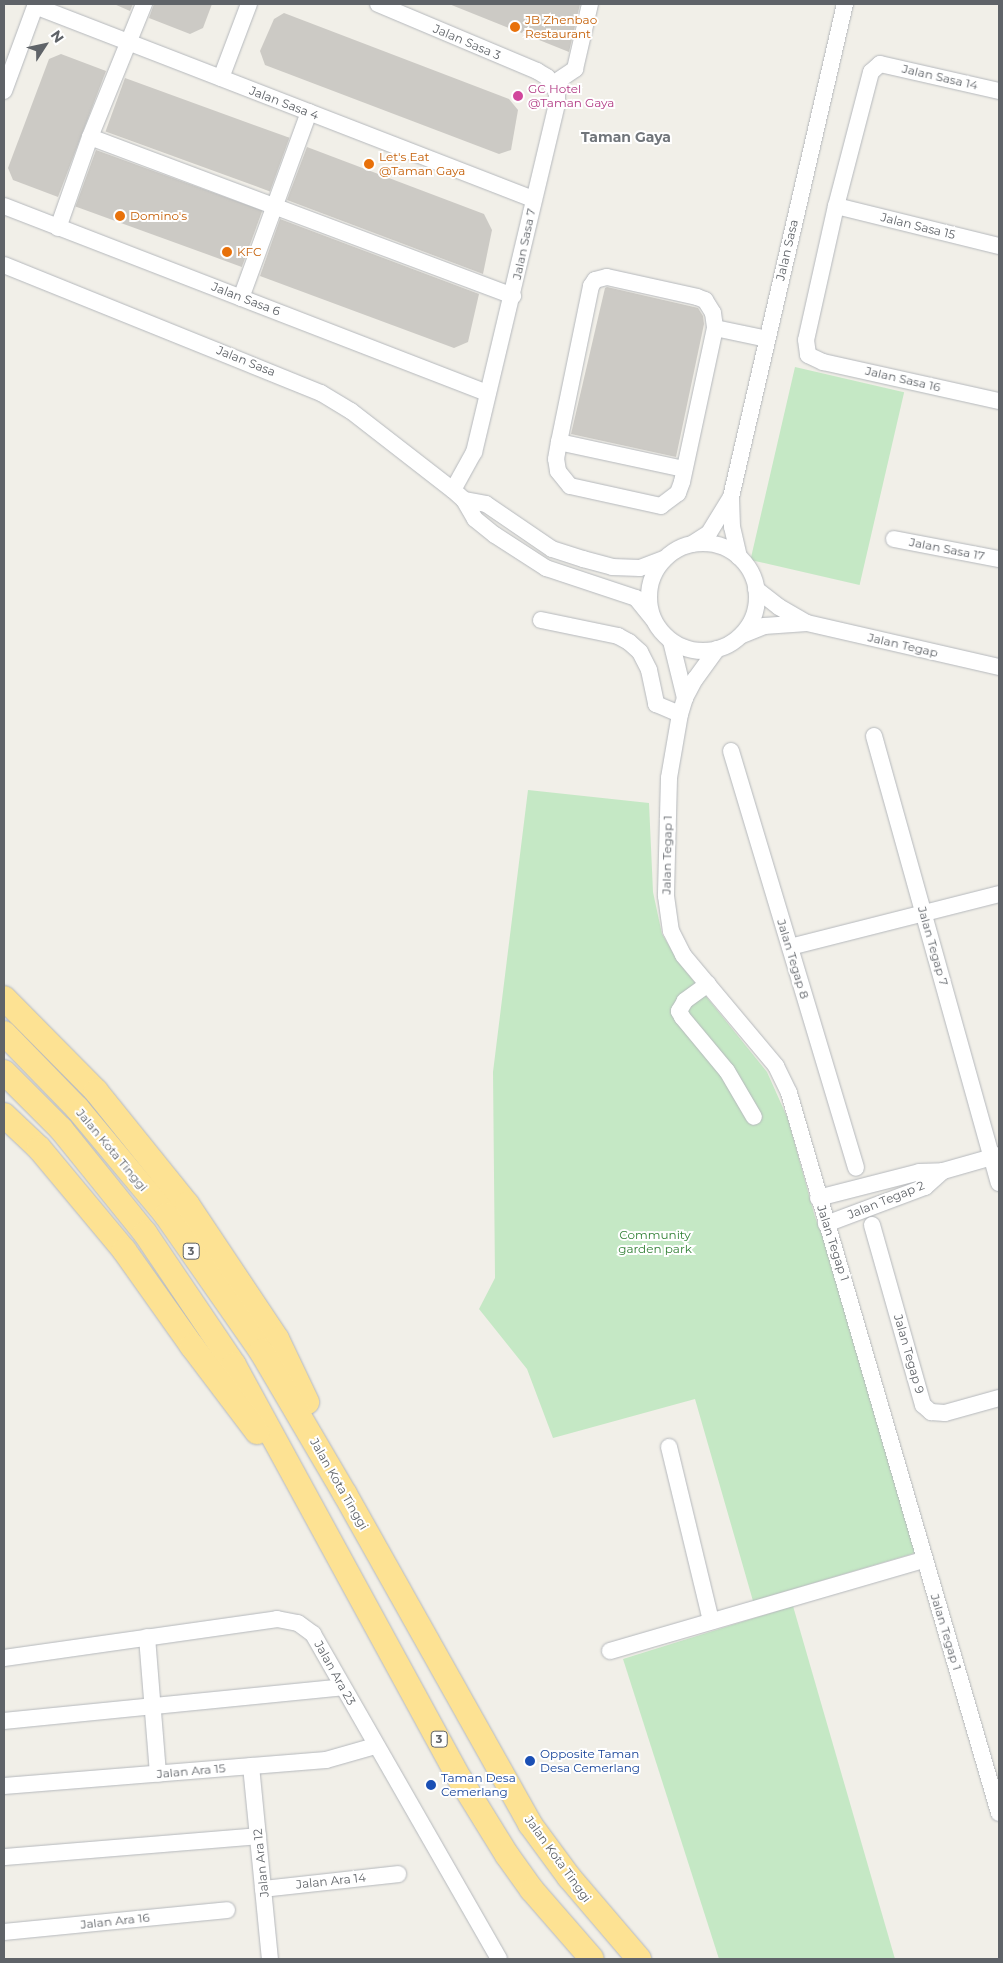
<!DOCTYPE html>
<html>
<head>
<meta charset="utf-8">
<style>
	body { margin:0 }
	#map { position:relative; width:1003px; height:1963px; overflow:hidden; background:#f1efe8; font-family:Montserrat,sans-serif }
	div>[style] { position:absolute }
	.green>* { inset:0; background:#c5e8c5; transform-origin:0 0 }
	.building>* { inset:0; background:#cccac5; transform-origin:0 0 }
	.roads { filter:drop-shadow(0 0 1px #b5b8bc) drop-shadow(0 0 1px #b5b8bc) }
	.minor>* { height:16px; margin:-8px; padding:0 8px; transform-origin:8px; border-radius:8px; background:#fff }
	.minor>.ring { margin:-8px; padding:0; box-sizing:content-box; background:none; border:16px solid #fff; border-radius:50% }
	.highway>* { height:24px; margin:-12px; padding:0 12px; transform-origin:12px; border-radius:12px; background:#fde293 }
	.dots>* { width:14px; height:14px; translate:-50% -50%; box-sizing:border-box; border:2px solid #fff; border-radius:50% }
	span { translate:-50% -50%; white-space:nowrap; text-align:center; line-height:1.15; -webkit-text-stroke:4px #fff; paint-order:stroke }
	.shield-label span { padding:1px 4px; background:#fff; border:1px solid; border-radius:4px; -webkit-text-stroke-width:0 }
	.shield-label { font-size:11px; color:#5f6368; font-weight:700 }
	.food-label { font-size:12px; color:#c56008 }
	.left { translate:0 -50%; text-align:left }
	.street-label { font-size:12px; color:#5f6368 }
	.hotel-label { font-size:12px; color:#b23c85 }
	.park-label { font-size:12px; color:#348238 }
	.transit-label { font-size:12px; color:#164399 }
	.neighbourhood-label { font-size:14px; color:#70757a; font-weight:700 }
	.frame { position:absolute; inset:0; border:5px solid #5f6368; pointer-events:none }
	.north { position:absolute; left:20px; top:20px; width:50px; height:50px; -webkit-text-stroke:4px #fff; paint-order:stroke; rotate:55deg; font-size:14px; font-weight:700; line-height:20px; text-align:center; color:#5f6368 }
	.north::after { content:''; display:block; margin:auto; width:18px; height:22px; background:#5f6368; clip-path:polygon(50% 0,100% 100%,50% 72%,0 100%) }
</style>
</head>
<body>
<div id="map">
	<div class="green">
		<i style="left:795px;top:367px;width:112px;height:198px;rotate:13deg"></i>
		<i style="clip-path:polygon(528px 790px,649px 803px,653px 892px,662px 934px,680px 964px,767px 1072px,788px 1119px,815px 1217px,839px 1278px,915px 1553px,753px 1601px,695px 1399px,553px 1438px,527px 1369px,479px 1309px,495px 1278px,493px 1072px)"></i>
		<i style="clip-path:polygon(793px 1606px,895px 1959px,719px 1959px,623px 1659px)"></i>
	</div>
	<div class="building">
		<i style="clip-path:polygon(114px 4px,133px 4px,130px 11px)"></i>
		<i style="clip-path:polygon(154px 4px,212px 4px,203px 28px,190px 34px,149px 18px)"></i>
		<i style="clip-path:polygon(449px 4px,580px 4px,569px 52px)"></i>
		<i style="clip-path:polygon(284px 13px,509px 99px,518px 110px,511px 150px,499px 154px,265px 65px,260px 51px,274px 19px)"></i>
		<i style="clip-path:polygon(61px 54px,106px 71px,58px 197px,13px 180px,8px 168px,49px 59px)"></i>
		<i style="left:125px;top:78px;width:175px;height:57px;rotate:20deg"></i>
		<i style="clip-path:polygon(307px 147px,484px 214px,492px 230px,483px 274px,287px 200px)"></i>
		<i style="left:96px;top:150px;width:177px;height:60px;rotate:20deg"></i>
		<i style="clip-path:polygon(280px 219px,479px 294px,468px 342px,454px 348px,260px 276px)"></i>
		<i style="clip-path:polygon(607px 287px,694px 307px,698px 308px,703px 316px,704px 324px,676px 457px,571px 434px,605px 288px)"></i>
	</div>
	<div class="roads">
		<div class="minor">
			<i style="left:378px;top:4px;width:173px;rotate:22.8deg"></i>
			<i style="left:537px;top:71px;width:12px;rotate:31deg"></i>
			<i style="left:547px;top:77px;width:18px;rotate:56deg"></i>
			<i style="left:557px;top:92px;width:12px;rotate:90deg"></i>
			<i style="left:557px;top:104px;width:358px;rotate:103.4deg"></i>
			<i style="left:474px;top:452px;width:43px;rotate:118.9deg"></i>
			<i style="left:35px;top:6px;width:534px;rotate:21.18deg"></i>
			<i style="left:221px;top:78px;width:79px;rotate:-69.3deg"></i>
			<i style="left:553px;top:84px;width:27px;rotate:-34deg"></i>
			<i style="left:575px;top:69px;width:67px;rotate:-77deg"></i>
			<i style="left:4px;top:91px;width:93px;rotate:-69.8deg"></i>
			<i style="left:999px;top:91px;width:122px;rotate:-167.2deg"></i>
			<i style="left:880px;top:64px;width:12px;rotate:138deg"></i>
			<i style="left:871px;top:72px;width:138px;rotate:104.6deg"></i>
			<i style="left:836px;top:206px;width:137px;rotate:102.6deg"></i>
			<i style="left:806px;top:340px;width:15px;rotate:82deg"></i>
			<i style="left:808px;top:355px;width:17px;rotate:25deg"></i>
			<i style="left:823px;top:362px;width:180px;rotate:12.5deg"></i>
			<i style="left:90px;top:137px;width:452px;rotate:20.6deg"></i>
			<i style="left:4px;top:206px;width:518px;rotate:21.16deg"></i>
			<i style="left:836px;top:206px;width:168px;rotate:13.8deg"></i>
			<i style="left:58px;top:228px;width:96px;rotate:-70.6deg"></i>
			<i style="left:90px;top:137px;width:144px;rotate:-67.9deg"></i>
			<i style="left:4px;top:265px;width:342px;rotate:22deg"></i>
			<i style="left:321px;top:393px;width:35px;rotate:31deg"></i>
			<i style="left:351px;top:411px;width:129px;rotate:37.8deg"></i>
			<i style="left:453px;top:490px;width:15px;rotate:42deg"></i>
			<i style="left:464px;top:500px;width:22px;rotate:60deg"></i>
			<i style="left:475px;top:519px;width:26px;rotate:39deg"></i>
			<i style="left:495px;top:535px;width:61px;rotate:32.9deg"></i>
			<i style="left:546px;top:568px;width:95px;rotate:18.4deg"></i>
			<i style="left:636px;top:598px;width:27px;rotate:51deg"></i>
			<i style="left:607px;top:277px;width:92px;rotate:12.5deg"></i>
			<i style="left:697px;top:297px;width:9px;rotate:21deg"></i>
			<i style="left:705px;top:300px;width:15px;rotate:58deg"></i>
			<i style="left:713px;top:313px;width:15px;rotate:82deg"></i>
			<i style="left:715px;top:328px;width:157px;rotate:102.1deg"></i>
			<i style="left:682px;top:482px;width:12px;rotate:110deg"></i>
			<i style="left:678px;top:493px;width:21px;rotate:143deg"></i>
			<i style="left:661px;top:506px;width:93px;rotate:-167.6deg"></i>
			<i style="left:570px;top:486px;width:19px;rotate:-129deg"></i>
			<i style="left:558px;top:471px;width:12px;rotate:-99deg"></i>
			<i style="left:556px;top:459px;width:17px;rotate:-80deg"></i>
			<i style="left:559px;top:442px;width:159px;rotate:-78.4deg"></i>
			<i style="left:591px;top:286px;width:7px;rotate:-56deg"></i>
			<i style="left:595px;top:280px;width:12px;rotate:-14deg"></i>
			<i style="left:241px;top:298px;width:198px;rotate:-69.9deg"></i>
			<i style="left:715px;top:328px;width:53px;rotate:11.9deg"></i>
			<i style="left:559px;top:442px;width:128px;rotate:12.2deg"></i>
			<i style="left:464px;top:500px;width:22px;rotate:10deg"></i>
			<i style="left:486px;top:504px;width:80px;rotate:34.3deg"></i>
			<i style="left:552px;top:549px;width:33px;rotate:18deg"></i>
			<i style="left:583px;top:559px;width:30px;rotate:15deg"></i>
			<i style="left:612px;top:567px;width:28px;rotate:2deg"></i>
			<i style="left:640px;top:568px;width:26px;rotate:-21deg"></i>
			<i style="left:894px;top:539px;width:107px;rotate:10.8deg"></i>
			<i class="ring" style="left:649px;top:543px;width:92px;height:92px"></i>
			<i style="left:692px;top:544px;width:20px;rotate:-33deg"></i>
			<i style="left:709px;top:533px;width:42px;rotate:-58.6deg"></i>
			<i style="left:739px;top:557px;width:31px;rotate:-103deg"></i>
			<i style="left:732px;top:527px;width:30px;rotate:-92deg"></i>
			<i style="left:731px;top:497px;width:506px;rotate:-76.98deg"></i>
			<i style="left:756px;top:589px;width:29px;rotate:38deg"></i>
			<i style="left:779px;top:607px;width:32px;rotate:30deg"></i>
			<i style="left:541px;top:620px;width:79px;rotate:11.7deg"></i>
			<i style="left:618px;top:636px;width:13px;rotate:29deg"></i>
			<i style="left:629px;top:642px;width:15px;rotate:42deg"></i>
			<i style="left:640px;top:652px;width:20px;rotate:63deg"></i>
			<i style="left:649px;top:670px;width:35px;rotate:78deg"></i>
			<i style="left:656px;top:704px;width:26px;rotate:23deg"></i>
			<i style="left:742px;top:635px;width:24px;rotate:-22deg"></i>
			<i style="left:764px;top:626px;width:43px;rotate:-4deg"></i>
			<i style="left:807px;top:623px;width:197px;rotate:12.9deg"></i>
			<i style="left:671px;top:641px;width:59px;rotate:76.2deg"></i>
			<i style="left:717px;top:649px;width:37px;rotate:126deg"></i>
			<i style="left:695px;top:679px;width:21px;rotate:118deg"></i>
			<i style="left:685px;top:698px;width:17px;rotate:107deg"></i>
			<i style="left:680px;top:714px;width:65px;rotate:99.8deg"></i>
			<i style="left:669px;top:778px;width:118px;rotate:91.5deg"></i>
			<i style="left:666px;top:896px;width:35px;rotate:82deg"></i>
			<i style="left:671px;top:931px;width:27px;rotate:63deg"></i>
			<i style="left:683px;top:955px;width:145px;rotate:50deg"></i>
			<i style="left:776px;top:1066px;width:30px;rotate:64deg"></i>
			<i style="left:789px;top:1093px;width:750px;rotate:73.74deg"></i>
			<i style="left:874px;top:736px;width:464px;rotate:74.4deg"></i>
			<i style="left:731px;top:751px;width:435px;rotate:73.3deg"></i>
			<i style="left:790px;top:947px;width:216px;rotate:-14.2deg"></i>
			<i style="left:708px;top:984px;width:29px;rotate:144deg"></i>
			<i style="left:685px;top:1001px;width:12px;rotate:121deg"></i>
			<i style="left:679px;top:1011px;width:7px;rotate:63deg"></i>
			<i style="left:682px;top:1017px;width:70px;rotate:50.2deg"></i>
			<i style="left:727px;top:1071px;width:53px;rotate:59.6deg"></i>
			<i style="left:818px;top:1198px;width:104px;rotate:-14.4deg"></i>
			<i style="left:919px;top:1172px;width:24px;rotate:-2deg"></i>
			<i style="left:943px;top:1171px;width:58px;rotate:-15.9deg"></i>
			<i style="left:826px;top:1224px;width:106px;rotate:-20.5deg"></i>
			<i style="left:925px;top:1187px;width:24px;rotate:-42deg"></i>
			<i style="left:872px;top:1225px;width:187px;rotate:74.2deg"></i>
			<i style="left:923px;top:1405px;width:11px;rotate:41deg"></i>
			<i style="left:931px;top:1412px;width:14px;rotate:4deg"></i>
			<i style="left:945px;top:1413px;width:56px;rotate:-15.5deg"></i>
			<i style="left:669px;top:1447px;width:179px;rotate:76.4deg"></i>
			<i style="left:147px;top:1637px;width:137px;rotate:85.4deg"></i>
			<i style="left:610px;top:1651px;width:327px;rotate:-16.2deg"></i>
			<i style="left:4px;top:1658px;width:276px;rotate:-8.1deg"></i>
			<i style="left:277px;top:1619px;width:21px;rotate:11deg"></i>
			<i style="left:298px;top:1623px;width:19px;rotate:36deg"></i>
			<i style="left:313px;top:1634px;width:374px;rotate:60.2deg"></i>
			<i style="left:4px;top:1721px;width:340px;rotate:-5.7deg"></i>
			<i style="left:251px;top:1766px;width:194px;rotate:84.4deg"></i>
			<i style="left:4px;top:1786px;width:323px;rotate:-4.6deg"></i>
			<i style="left:326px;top:1760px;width:51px;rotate:-15.9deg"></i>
			<i style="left:4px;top:1857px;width:255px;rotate:-4.7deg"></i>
			<i style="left:263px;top:1889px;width:136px;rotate:-6.3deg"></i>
			<i style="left:4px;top:1932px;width:224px;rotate:-5.6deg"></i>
		</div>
		<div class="highway">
			<i style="left:4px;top:998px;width:131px;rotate:45.3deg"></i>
			<i style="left:96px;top:1091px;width:145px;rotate:51.2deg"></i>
			<i style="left:187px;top:1204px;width:162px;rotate:56.3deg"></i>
			<i style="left:277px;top:1339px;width:70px;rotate:64.5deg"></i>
			<i style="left:4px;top:1033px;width:105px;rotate:45.8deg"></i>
			<i style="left:77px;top:1108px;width:139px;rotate:50.2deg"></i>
			<i style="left:166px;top:1215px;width:166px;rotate:55.1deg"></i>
			<i style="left:261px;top:1351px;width:166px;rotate:59.6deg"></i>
			<i style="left:345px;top:1494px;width:378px;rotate:60.7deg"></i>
			<i style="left:530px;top:1824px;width:66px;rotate:53.7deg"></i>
			<i style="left:569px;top:1877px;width:108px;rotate:49.5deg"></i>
			<i style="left:4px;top:1072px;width:81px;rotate:45deg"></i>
			<i style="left:61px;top:1129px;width:134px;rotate:51.1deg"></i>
			<i style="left:145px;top:1233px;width:159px;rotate:56deg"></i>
			<i style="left:234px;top:1365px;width:472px;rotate:61.4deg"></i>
			<i style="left:460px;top:1779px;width:89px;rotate:58.3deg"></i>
			<i style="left:507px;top:1855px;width:43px;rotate:54.5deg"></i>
			<i style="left:532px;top:1890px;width:91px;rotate:49deg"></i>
			<i style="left:4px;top:1115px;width:48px;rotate:43.3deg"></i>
			<i style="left:39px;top:1148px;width:133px;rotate:50.2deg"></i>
			<i style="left:124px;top:1250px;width:118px;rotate:54.7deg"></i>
			<i style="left:192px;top:1346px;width:108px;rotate:52.9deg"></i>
		</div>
	</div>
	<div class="dots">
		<i style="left:515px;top:27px;background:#e8710a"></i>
		<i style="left:518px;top:96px;background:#d1479c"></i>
		<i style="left:369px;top:164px;background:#e8710a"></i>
		<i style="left:120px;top:216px;background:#e8710a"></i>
		<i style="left:227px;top:252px;background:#e8710a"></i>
		<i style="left:530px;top:1761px;background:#1a4fb4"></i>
		<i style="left:431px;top:1785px;background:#1a4fb4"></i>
	</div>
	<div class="shield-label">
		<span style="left:191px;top:1251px">3</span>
		<span style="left:439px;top:1739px">3</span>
	</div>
	<div class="food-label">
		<span class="left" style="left:525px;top:27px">JB Zhenbao<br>Restaurant</span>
		<span class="left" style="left:379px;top:164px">Let's Eat<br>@Taman Gaya</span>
		<span class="left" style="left:130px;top:216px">Domino's</span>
		<span class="left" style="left:237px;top:252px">KFC</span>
	</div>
	<div class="street-label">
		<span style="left:467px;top:42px;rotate:23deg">Jalan Sasa 3</span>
		<span style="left:940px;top:77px;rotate:13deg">Jalan Sasa 14</span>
		<span style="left:284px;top:103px;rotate:21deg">Jalan Sasa 4</span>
		<span style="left:918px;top:226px;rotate:14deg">Jalan Sasa 15</span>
		<span style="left:524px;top:244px;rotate:-78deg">Jalan Sasa 7</span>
		<span style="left:787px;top:250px;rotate:-77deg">Jalan Sasa</span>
		<span style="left:246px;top:299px;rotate:21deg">Jalan Sasa 6</span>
		<span style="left:246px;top:361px;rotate:22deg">Jalan Sasa</span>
		<span style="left:903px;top:379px;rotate:13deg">Jalan Sasa 16</span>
		<span style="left:947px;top:549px;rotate:11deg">Jalan Sasa 17</span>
		<span style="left:903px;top:645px;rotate:13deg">Jalan Tegap</span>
		<span style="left:667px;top:855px;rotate:-89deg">Jalan Tegap 1</span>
		<span style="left:933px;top:946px;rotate:74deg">Jalan Tegap 7</span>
		<span style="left:793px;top:959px;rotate:73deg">Jalan Tegap 8</span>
		<span style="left:112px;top:1150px;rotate:50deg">Jalan Kota Tinggi</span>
		<span style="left:886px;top:1200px;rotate:-22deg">Jalan Tegap 2</span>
		<span style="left:833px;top:1243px;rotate:72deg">Jalan Tegap 1</span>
		<span style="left:909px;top:1354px;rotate:74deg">Jalan Tegap 9</span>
		<span style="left:339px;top:1484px;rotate:60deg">Jalan Kota Tinggi</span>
		<span style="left:946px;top:1632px;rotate:73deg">Jalan Tegap 1</span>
		<span style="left:335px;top:1673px;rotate:61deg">Jalan Ara 23</span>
		<span style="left:191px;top:1771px;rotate:-5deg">Jalan Ara 15</span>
		<span style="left:558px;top:1859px;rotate:54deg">Jalan Kota Tinggi</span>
		<span style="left:261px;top:1863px;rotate:-96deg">Jalan Ara 12</span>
		<span style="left:331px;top:1881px;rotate:-6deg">Jalan Ara 14</span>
		<span style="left:115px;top:1921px;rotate:-6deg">Jalan Ara 16</span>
	</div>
	<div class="hotel-label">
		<span class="left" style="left:528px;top:96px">GC Hotel<br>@Taman Gaya</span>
	</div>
	<div class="park-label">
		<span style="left:655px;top:1242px">Community<br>garden park</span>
	</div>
	<div class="transit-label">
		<span class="left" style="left:540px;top:1761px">Opposite Taman<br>Desa Cemerlang</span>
		<span class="left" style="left:441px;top:1785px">Taman Desa<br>Cemerlang</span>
	</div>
	<div class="neighbourhood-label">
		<span style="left:626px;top:137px">Taman Gaya</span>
	</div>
	<div class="frame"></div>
	<div class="north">N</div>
</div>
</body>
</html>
